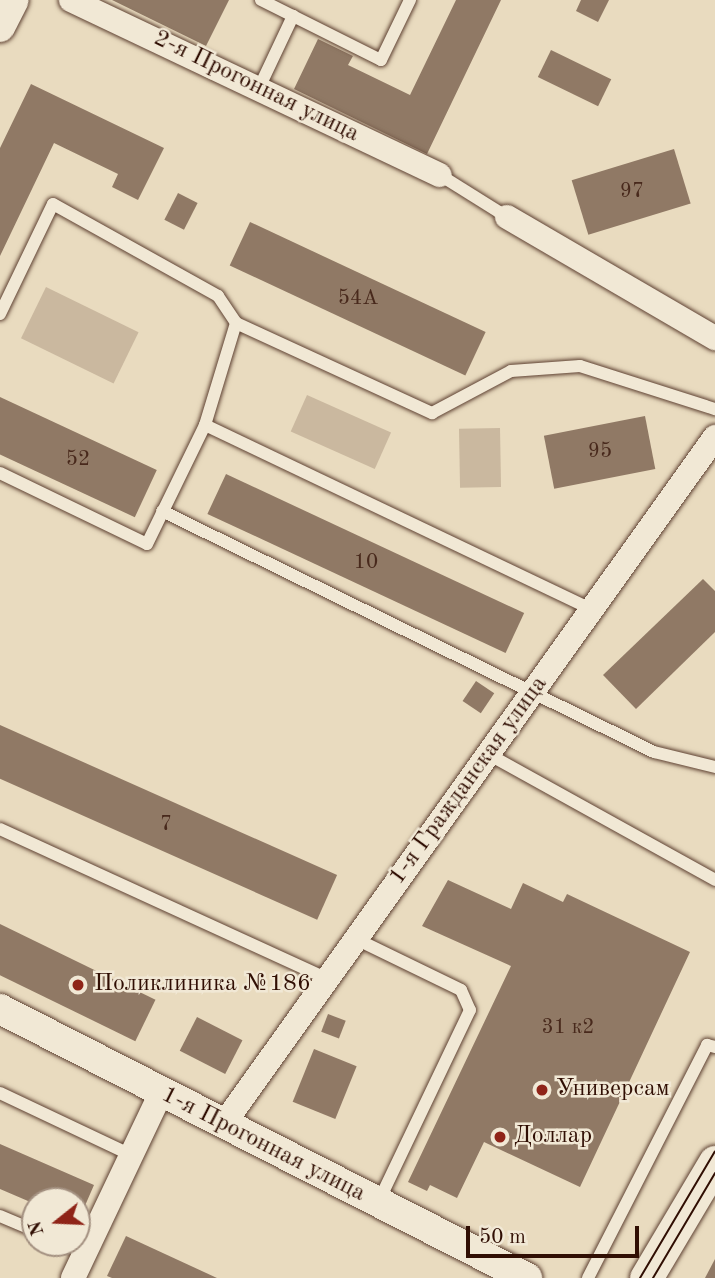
<!DOCTYPE html>
<html>
<head>
<meta charset="utf-8">
<style>
	body { margin:0 }
	#map { position:relative; width:715px; height:1278px; overflow:hidden; background:#e9dbbf; font-family:"Old Standard TT",serif }
	div>[style] { position:absolute }
	.green>* { inset:0; background:#cab89f; transform-origin:0 0 }
	.building>* { inset:0; background:#907965; transform-origin:0 0 }
	.roads { filter:drop-shadow(0 0 2px #5e4132) drop-shadow(0 0 2px #5e4132) }
	.service>* { height:12px; margin:-6px; padding:0 6px; transform-origin:6px; border-radius:6px; background:#f1e8d5 }
	.minor>* { height:24px; margin:-12px; padding:0 12px; transform-origin:12px; border-radius:12px; background:#f1e8d5 }
	.tertiary>* { height:30px; margin:-15px; padding:0 15px; transform-origin:15px; border-radius:15px; background:#f1e8d5 }
	.secondary>* { height:33px; margin:-16.5px; padding:0 16.5px; transform-origin:16.5px; border-radius:16.5px; background:#f1e8d5 }
	.tram>* { height:2px; margin:-1px; padding:0 1px; transform-origin:1px; border-radius:1px; background:#300e03 }
	.dots>* { width:19px; height:19px; translate:-50% -50%; box-sizing:border-box; border:4px solid #f1e8d5; border-radius:50% }
	span { translate:-50% -50%; white-space:nowrap; text-align:center; line-height:1.15; -webkit-text-stroke:5px #f1e8d5; paint-order:stroke }
	.number-label { font-size:21px; color:#48291c }
	.number-label span { -webkit-text-stroke-width:0 }
	.street-label { font-size:24px; color:#300e03 }
	.poi-label { font-size:24px; color:#300e03 }
	.left { translate:0 -50%; text-align:left }
	.north { position:absolute; left:21px; top:1187px; width:70px; height:70px; box-sizing:border-box; background:#f1e8d5; border:2px solid #a49181; border-radius:50%; rotate:252deg; font-size:19px; font-weight:700; line-height:28px; text-align:center; color:#300e03 }
	.north::after { content:''; display:block; margin:auto; width:24px; height:32px; background:#8f2418; clip-path:polygon(50% 0,100% 100%,50% 72%,0 100%) }
	.scale { position:absolute; left:466px; top:1226px; width:173px; height:32px; box-sizing:border-box; border:4px solid #300e03; border-top:0; padding-left:9px; font-size:21px; line-height:24px; white-space:nowrap; color:#300e03; -webkit-text-stroke:5px #f1e8d5; paint-order:stroke }
</style>
</head>
<body>
<div id="map">
	<div class="green">
		<i style="left:46px;top:287px;width:103px;height:57px;rotate:26deg"></i>
		<i style="left:307px;top:395px;width:92px;height:40px;rotate:24deg"></i>
		<i style="left:500px;top:428px;width:59px;height:41px;rotate:89deg"></i>
	</div>
	<div class="building">
		<i style="clip-path:polygon(112px 0,229px 0,206px 46px)"></i>
		<i style="clip-path:polygon(456px 0,501px 0,427px 154px,294px 89px,318px 39px,353px 56px,348px 65px,410px 95px)"></i>
		<i style="clip-path:polygon(581px 0,609px 0,598px 22px,576px 11px)"></i>
		<i style="left:551px;top:50px;width:67px;height:30px;rotate:26deg"></i>
		<i style="clip-path:polygon(31px 84px,164px 148px,138px 200px,112px 187px,118px 174px,54px 143px,0 256px,0 148px)"></i>
		<i style="left:674px;top:149px;width:57px;height:107px;rotate:73deg"></i>
		<i style="left:178px;top:193px;width:22px;height:30px;rotate:27deg"></i>
		<i style="left:250px;top:222px;width:260px;height:48px;rotate:25deg"></i>
		<i style="left:0;top:397px;width:173px;height:52px;rotate:25deg"></i>
		<i style="left:645px;top:416px;width:54px;height:103px;rotate:79deg"></i>
		<i style="left:226px;top:474px;width:329px;height:44px;rotate:25deg"></i>
		<i style="clip-path:polygon(703px 579px,715px 591px,715px 632px,636px 709px,603px 675px)"></i>
		<i style="left:476px;top:681px;width:22px;height:24px;rotate:34deg"></i>
		<i style="left:0;top:725px;width:369px;height:49px;rotate:24deg"></i>
		<i style="clip-path:polygon(448px 880px,511px 909px,523px 883px,563px 902px,567px 894px,690px 952px,580px 1187px,484px 1142px,457px 1198px,430px 1185px,427px 1191px,408px 1182px,511px 966px,422px 926px)"></i>
		<i style="left:0;top:924px;width:173px;height:46px;rotate:26deg"></i>
		<i style="left:328px;top:1014px;width:19px;height:19px;rotate:21deg"></i>
		<i style="left:197px;top:1017px;width:51px;height:38px;rotate:27deg"></i>
		<i style="left:314px;top:1049px;width:46px;height:57px;rotate:22deg"></i>
		<i style="clip-path:polygon(0 1144px,94px 1185px,77px 1224px,77px 1201px,35px 1204px,0 1189px)"></i>
		<i style="clip-path:polygon(126px 1236px,217px 1278px,112px 1278px,107px 1276px)"></i>
		<i style="clip-path:polygon(715px 1259px,715px 1278px,705px 1278px)"></i>
	</div>
	<div class="roads">
		<div class="service">
			<i style="left:261px;top:0;width:134px;rotate:26.6deg"></i>
			<i style="left:381px;top:60px;width:67px;rotate:-64.2deg"></i>
			<i style="left:259px;top:88px;width:80px;rotate:-64.7deg"></i>
			<i style="left:440px;top:175px;width:79px;rotate:32.1deg"></i>
			<i style="left:0;top:314px;width:122px;rotate:-64.3deg"></i>
			<i style="left:53px;top:204px;width:189px;rotate:29.1deg"></i>
			<i style="left:218px;top:296px;width:32px;rotate:56deg"></i>
			<i style="left:205px;top:425px;width:430px;rotate:25.5deg"></i>
			<i style="left:0;top:473px;width:163px;rotate:25.8deg"></i>
			<i style="left:147px;top:544px;width:132px;rotate:-64deg"></i>
			<i style="left:205px;top:425px;width:107px;rotate:-73.1deg"></i>
			<i style="left:236px;top:323px;width:216px;rotate:24.7deg"></i>
			<i style="left:432px;top:413px;width:89px;rotate:-28deg"></i>
			<i style="left:511px;top:371px;width:69px;rotate:-4.1deg"></i>
			<i style="left:580px;top:366px;width:142px;rotate:17.7deg"></i>
			<i style="left:162px;top:511px;width:548px;rotate:26.1deg"></i>
			<i style="left:654px;top:752px;width:63px;rotate:13.8deg"></i>
			<i style="left:488px;top:754px;width:260px;rotate:29deg"></i>
			<i style="left:0;top:829px;width:358px;rotate:24.6deg"></i>
			<i style="left:354px;top:938px;width:119px;rotate:25.9deg"></i>
			<i style="left:461px;top:990px;width:22px;rotate:66deg"></i>
			<i style="left:470px;top:1010px;width:214px;rotate:115.5deg"></i>
			<i style="left:0;top:1093px;width:145px;rotate:25.3deg"></i>
			<i style="left:0;top:1216px;width:38px;rotate:23deg"></i>
			<i style="left:62px;top:1243px;width:25px;rotate:23deg"></i>
			<i style="left:588px;top:1278px;width:262px;rotate:-62.9deg"></i>
			<i style="left:707px;top:1045px;width:8px;rotate:14deg"></i>
		</div>
		<div class="minor">
			<i style="left:71px;top:0;width:408px;rotate:25.4deg"></i>
			<i style="left:507px;top:217px;width:241px;rotate:30.2deg"></i>
			<i style="left:223px;top:1125px;width:846px;rotate:-54.43deg"></i>
			<i style="left:73px;top:1278px;width:205px;rotate:-64.6deg"></i>
		</div>
		<div class="tertiary">
			<i style="left:0;top:27px;width:30px;rotate:-63deg"></i>
			<i style="left:0;top:1009px;width:592px;rotate:27.04deg"></i>
		</div>
		<div class="secondary">
			<i style="left:646px;top:1278px;width:135px;rotate:-59.3deg"></i>
		</div>
	</div>
	<div class="tram">
		<i style="left:640px;top:1278px;width:147px;rotate:-59.4deg"></i>
		<i style="left:653px;top:1278px;width:122px;rotate:-59.4deg"></i>
	</div>
	<div class="dots">
		<i style="left:78px;top:985px;background:#8f2418"></i>
		<i style="left:542px;top:1090px;background:#8f2418"></i>
		<i style="left:500px;top:1137px;background:#8f2418"></i>
	</div>
	<div class="number-label">
		<span style="left:632px;top:192px">97</span>
		<span style="left:358px;top:299px">54А</span>
		<span style="left:600px;top:452px">95</span>
		<span style="left:78px;top:460px">52</span>
		<span style="left:366px;top:563px">10</span>
		<span style="left:166px;top:825px">7</span>
		<span style="left:568px;top:1028px">31 к2</span>
	</div>
	<div class="street-label">
		<span style="left:256px;top:87px;rotate:26deg">2-я Прогонная улица</span>
		<span style="left:469px;top:781px;rotate:-54deg">1-я Гражданская улица</span>
		<span style="left:263px;top:1145px;rotate:27deg">1-я Прогонная улица</span>
	</div>
	<div class="poi-label">
		<span class="left" style="left:94px;top:985px">Поликлиника №186</span>
		<span class="left" style="left:556px;top:1090px">Универсам</span>
		<span class="left" style="left:514px;top:1137px">Доллар</span>
	</div>
	<div class="north">N</div>
	<div class="scale">50 m</div>
</div>
</body>
</html>
